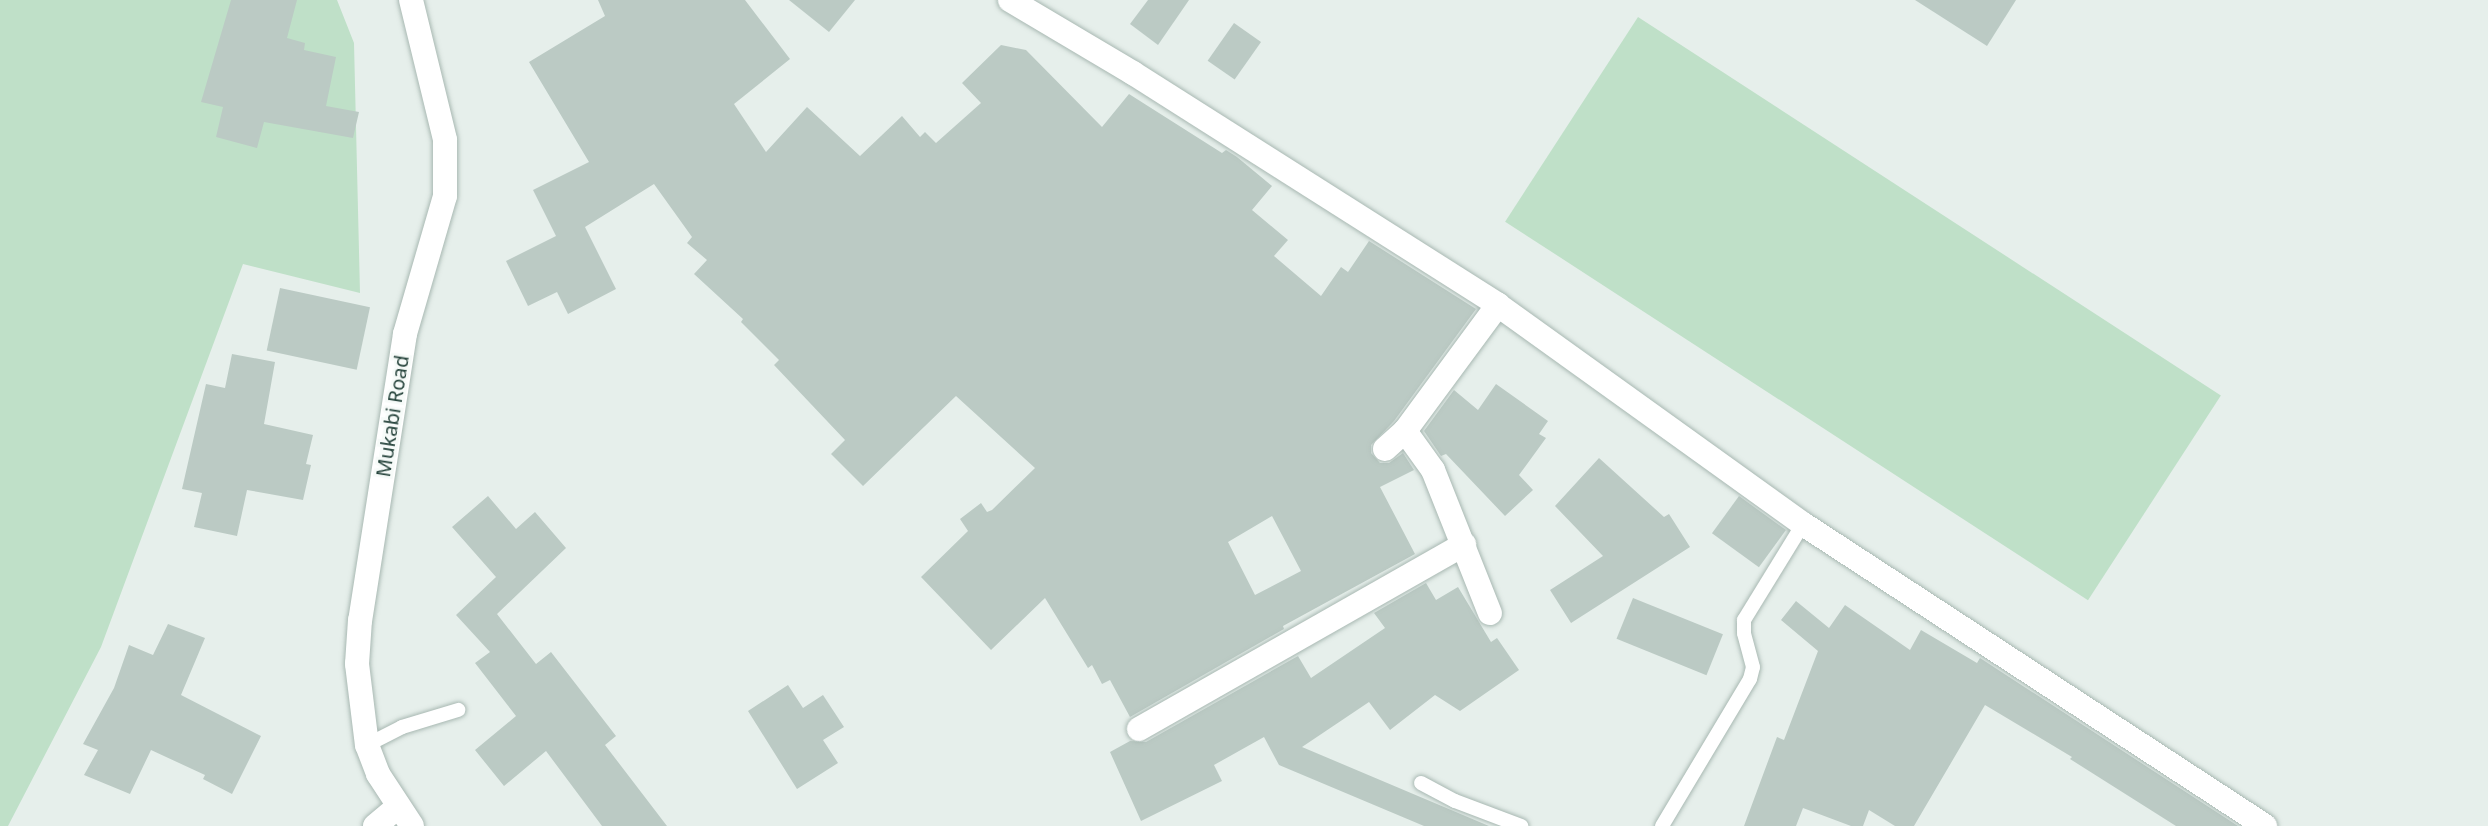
<!DOCTYPE html>
<html>
<head>
<meta charset="utf-8">
<style>
	body { margin:0 }
	#map { position:relative; width:2488px; height:826px; overflow:hidden; background:#e6efeb; font-family:"Noto Sans",sans-serif }
	div>[style] { position:absolute }
	.green>* { inset:0; background:#bfe0c8; transform-origin:0 0 }
	.building>* { inset:0; background:#bbcac4; transform-origin:0 0 }
	.roads { filter:drop-shadow(0 0 2px #a8b8b2) drop-shadow(0 0 2px #a8b8b2) }
	.lane>* { height:14px; margin:-7px; padding:0 7px; transform-origin:7px; border-radius:7px; background:#fff }
	.street>* { height:24px; margin:-12px; padding:0 12px; transform-origin:12px; border-radius:12px; background:#fff }
	span { translate:-50% -50%; white-space:nowrap; text-align:center; line-height:1.15; -webkit-text-stroke:6px #f7fbf9; paint-order:stroke }
	.street-label { font-size:20px; color:#24423a }
</style>
</head>
<body>
<div id="map">
	<div class="green">
		<i style="clip-path:polygon(0 0,337px 0,354px 43px,360px 293px,243px 264px,101px 647px,8px 826px,0 826px)"></i>
		<i style="left:1638px;top:17px;width:695px;height:244px;rotate:33deg"></i>
	</div>
	<div class="building">
		<i style="clip-path:polygon(231px 0,297px 0,287px 38px,305px 43px,304px 50px,336px 57px,326px 106px,359px 112px,353px 138px,264px 122px,257px 148px,216px 137px,223px 107px,201px 102px)"></i>
		<i style="clip-path:polygon(evenodd,598px 0,745px 0,790px 59px,734px 104px,766px 152px,807px 107px,860px 156px,902px 116px,920px 137px,925px 132px,936px 143px,981px 103px,962px 83px,1001px 45px,1026px 50px,1102px 127px,1129px 94px,1222px 153px,1226px 150px,1237px 157px,1272px 186px,1252px 210px,1288px 240px,1274px 256px,1321px 296px,1341px 267px,1348px 272px,1369px 241px,1476px 309px,1394px 421px,1371px 445px,1371px 453px,1380px 463px,1389px 463px,1403px 453px,1414px 470px,1380px 487px,1415px 554px,1283px 626px,1284px 629px,1130px 717px,1110px 680px,1102px 684px,1092px 665px,1088px 668px,1045px 598px,991px 650px,921px 577px,968px 531px,960px 519px,981px 503px,987px 512px,992px 510px,1035px 468px,956px 396px,863px 486px,831px 454px,845px 440px,774px 365px,779px 360px,741px 322px,743px 319px,694px 274px,707px 260px,687px 243px,692px 237px,654px 184px,585px 227px,616px 289px,568px 314px,557px 292px,528px 306px,506px 261px,556px 236px,533px 190px,589px 162px,529px 62px,605px 16px,598px 0,1272px 516px,1301px 571px,1255px 595px,1228px 542px,1272px 516px)"></i>
		<i style="clip-path:polygon(789px 0,855px 0,829px 32px)"></i>
		<i style="clip-path:polygon(1148px 0,1189px 0,1158px 45px,1130px 24px)"></i>
		<i style="clip-path:polygon(1915px 0,2016px 0,1987px 46px)"></i>
		<i style="left:1234px;top:23px;width:33px;height:46px;rotate:35deg"></i>
		<i style="left:280px;top:288px;width:92px;height:64px;rotate:12deg"></i>
		<i style="clip-path:polygon(232px 354px,275px 362px,264px 424px,313px 435px,306px 464px,311px 465px,303px 500px,247px 490px,237px 536px,194px 527px,202px 493px,182px 489px,206px 384px,225px 388px)"></i>
		<i style="clip-path:polygon(1496px 384px,1548px 421px,1539px 434px,1546px 438px,1519px 475px,1533px 490px,1505px 516px,1446px 454px,1441px 456px,1424px 431px,1454px 390px,1478px 410px)"></i>
		<i style="clip-path:polygon(1599px 458px,1664px 517px,1669px 514px,1690px 547px,1571px 623px,1550px 590px,1603px 556px,1555px 506px)"></i>
		<i style="clip-path:polygon(488px 496px,516px 529px,535px 512px,566px 548px,497px 614px,536px 664px,551px 652px,616px 736px,605px 745px,667px 826px,602px 826px,546px 751px,504px 786px,475px 750px,516px 716px,475px 663px,490px 652px,456px 615px,496px 577px,452px 527px)"></i>
		<i style="left:1739px;top:496px;width:58px;height:46px;rotate:36deg"></i>
		<i style="clip-path:polygon(1426px 583px,1436px 600px,1458px 587px,1491px 642px,1497px 638px,1519px 670px,1460px 711px,1435px 695px,1390px 730px,1369px 702px,1302px 747px,1489px 826px,1424px 826px,1279px 765px,1264px 737px,1214px 765px,1222px 781px,1141px 821px,1110px 752px,1130px 741px,1146px 742px,1298px 656px,1311px 678px,1385px 628px,1374px 613px)"></i>
		<i style="left:1633px;top:598px;width:97px;height:44px;rotate:22deg"></i>
		<i style="clip-path:polygon(1796px 601px,1829px 628px,1845px 605px,1910px 650px,1921px 630px,1977px 663px,1980px 658px,2238px 826px,2176px 826px,2070px 759px,2072px 757px,1985px 705px,1914px 826px,1895px 826px,1869px 810px,1863px 826px,1851px 826px,1803px 808px,1796px 826px,1744px 826px,1777px 737px,1784px 740px,1818px 651px,1781px 620px)"></i>
		<i style="clip-path:polygon(168px 624px,205px 638px,181px 695px,261px 736px,232px 794px,203px 779px,205px 775px,151px 750px,130px 794px,84px 775px,98px 750px,83px 744px,114px 688px,129px 645px,153px 655px)"></i>
		<i style="clip-path:polygon(788px 685px,803px 708px,823px 695px,844px 727px,823px 740px,838px 763px,797px 789px,748px 711px)"></i>
	</div>
	<div class="roads">
		<div class="lane">
			<i style="left:367px;top:745px;width:39px;rotate:-27deg"></i>
			<i style="left:402px;top:727px;width:59px;rotate:-16.9deg"></i>
			<i style="left:1421px;top:783px;width:38px;rotate:28deg"></i>
			<i style="left:1455px;top:801px;width:71px;rotate:20.7deg"></i>
			<i style="left:1662px;top:826px;width:171px;rotate:-59.1deg"></i>
			<i style="left:1750px;top:679px;width:12px;rotate:-76deg"></i>
			<i style="left:1753px;top:667px;width:35px;rotate:-105deg"></i>
			<i style="left:1744px;top:633px;width:13px;rotate:-90deg"></i>
			<i style="left:1744px;top:620px;width:113px;rotate:-58.4deg"></i>
		</div>
		<div class="street">
			<i style="left:411px;top:0;width:144px;rotate:76.3deg"></i>
			<i style="left:445px;top:140px;width:56px;rotate:90deg"></i>
			<i style="left:445px;top:196px;width:144px;rotate:106.2deg"></i>
			<i style="left:405px;top:334px;width:290px;rotate:98.9deg"></i>
			<i style="left:360px;top:620px;width:44px;rotate:93.9deg"></i>
			<i style="left:357px;top:664px;width:82px;rotate:83deg"></i>
			<i style="left:367px;top:745px;width:31px;rotate:69deg"></i>
			<i style="left:378px;top:774px;width:62px;rotate:56.8deg"></i>
			<i style="left:1010px;top:0;width:143px;rotate:30.7deg"></i>
			<i style="left:1133px;top:73px;width:432px;rotate:32.4deg"></i>
			<i style="left:1498px;top:305px;width:375px;rotate:35.7deg"></i>
			<i style="left:1803px;top:524px;width:552px;rotate:33.17deg"></i>
			<i style="left:1405px;top:431px;width:48px;rotate:54.3deg"></i>
			<i style="left:1433px;top:470px;width:154px;rotate:68.3deg"></i>
			<i style="left:1385px;top:449px;width:27px;rotate:-42deg"></i>
			<i style="left:1405px;top:431px;width:157px;rotate:-53.6deg"></i>
			<i style="left:1139px;top:729px;width:374px;rotate:-29.6deg"></i>
			<i style="left:375px;top:826px;width:30px;rotate:-40deg"></i>
		</div>
	</div>
	<div class="street-label">
		<span style="left:392px;top:416px;rotate:-81deg">Mukabi Road</span>
	</div>
</div>
</body>
</html>
